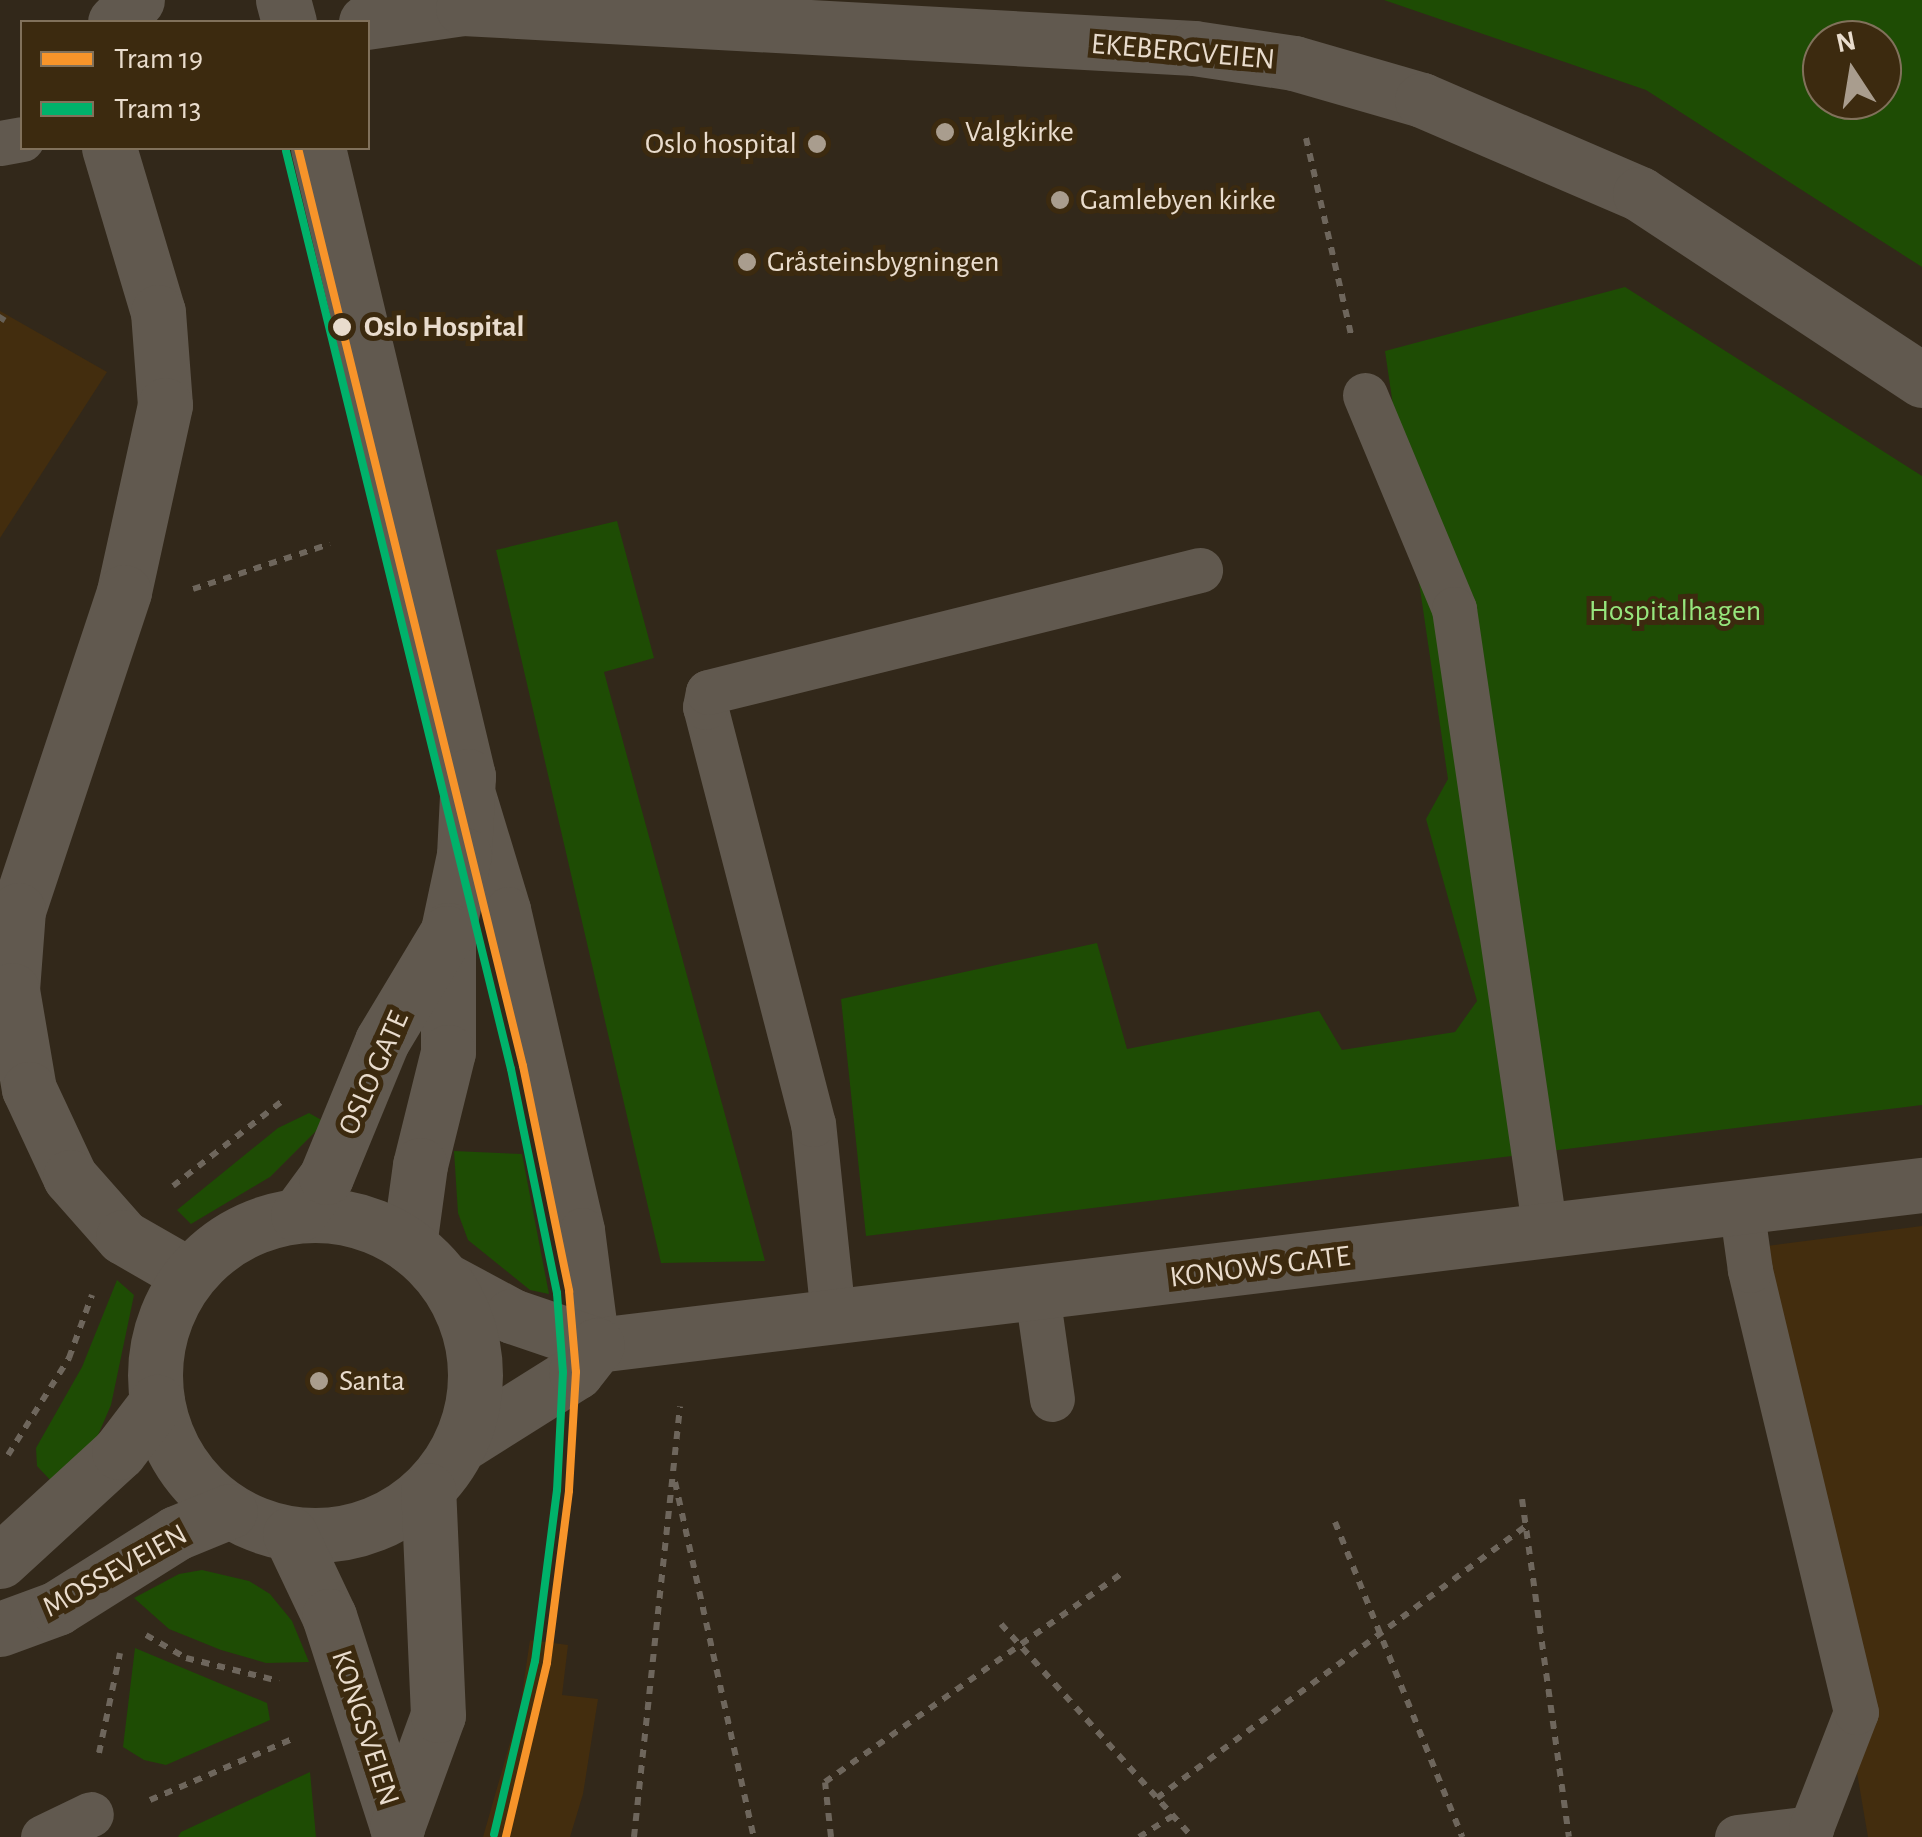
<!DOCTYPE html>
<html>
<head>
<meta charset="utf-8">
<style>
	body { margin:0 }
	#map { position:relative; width:1922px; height:1837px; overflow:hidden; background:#32281a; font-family:"Alegreya Sans",sans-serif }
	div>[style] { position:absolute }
	.built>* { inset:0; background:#432d0e }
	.green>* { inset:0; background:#1e4c04 }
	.path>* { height:6px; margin-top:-3px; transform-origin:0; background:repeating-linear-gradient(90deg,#6e665c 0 8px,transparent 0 16px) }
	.lane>* { height:45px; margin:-22.5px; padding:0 22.5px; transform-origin:22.5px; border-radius:22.5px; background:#61594f }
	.street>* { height:55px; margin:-27.5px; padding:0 27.5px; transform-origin:27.5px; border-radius:27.5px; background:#61594f }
	.secondary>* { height:55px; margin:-27.5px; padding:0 27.5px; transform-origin:27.5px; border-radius:27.5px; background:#61594f }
	.secondary>.ring { margin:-27.5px; padding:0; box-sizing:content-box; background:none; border:55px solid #61594f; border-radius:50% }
	.rail>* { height:8px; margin-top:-4px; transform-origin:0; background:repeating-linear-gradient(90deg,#665f55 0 18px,transparent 0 36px) }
	.tram-1>* { height:8px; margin:-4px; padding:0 4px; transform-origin:4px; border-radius:4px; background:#f7942a }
	.tram-2>* { height:8px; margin:-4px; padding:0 4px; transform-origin:4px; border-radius:4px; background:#00b26b }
	.dots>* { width:28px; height:28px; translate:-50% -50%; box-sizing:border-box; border:5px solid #3c2a0f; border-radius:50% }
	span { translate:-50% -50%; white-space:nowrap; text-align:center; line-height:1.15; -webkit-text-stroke:10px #3c2a0f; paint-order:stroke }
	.street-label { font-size:30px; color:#e9dccd }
	.poi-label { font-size:30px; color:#e9dccd }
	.left { translate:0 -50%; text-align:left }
	.right { translate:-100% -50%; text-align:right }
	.stop-label { font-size:30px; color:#e9dccd; font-weight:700 }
	.park-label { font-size:30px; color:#96e67d }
	.legend { position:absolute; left:20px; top:20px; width:350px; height:130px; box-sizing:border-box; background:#3c2a0f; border:2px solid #81715b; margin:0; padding:12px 18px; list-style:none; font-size:30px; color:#e9dccd }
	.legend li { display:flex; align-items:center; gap:20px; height:50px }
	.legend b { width:50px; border:2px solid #81715b }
	.north { position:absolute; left:1802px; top:20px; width:100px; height:100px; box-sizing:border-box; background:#3c2a0f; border:2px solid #81715b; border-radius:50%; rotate:348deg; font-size:28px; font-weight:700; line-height:40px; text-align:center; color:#e9dccd }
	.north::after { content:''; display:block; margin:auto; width:35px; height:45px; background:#a99d8e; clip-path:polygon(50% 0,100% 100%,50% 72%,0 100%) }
</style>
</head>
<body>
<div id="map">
	<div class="built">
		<i style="clip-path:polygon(0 311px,107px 372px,0 538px)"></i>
		<i style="clip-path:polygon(1922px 1226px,1922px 1837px,1868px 1837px,1767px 1246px)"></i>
		<i style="clip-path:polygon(530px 1640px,568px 1645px,562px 1695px,598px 1699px,583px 1794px,570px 1837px,483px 1837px,520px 1708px)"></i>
	</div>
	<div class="green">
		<i style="clip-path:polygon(evenodd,1384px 0,1922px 0,1922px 267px,1646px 90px,1384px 0,1822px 40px,1882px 40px,1882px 100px,1822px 100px,1822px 40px)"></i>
		<i style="clip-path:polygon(1625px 287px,1922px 476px,1922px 1105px,866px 1236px,841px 999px,1097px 943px,1127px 1049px,1319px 1011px,1342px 1050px,1455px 1032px,1477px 1001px,1426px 819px,1448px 779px,1385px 351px)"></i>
		<i style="clip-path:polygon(617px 521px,654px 658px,604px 672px,765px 1261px,661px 1263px,496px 550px)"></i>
		<i style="clip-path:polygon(309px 1113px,325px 1122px,270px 1177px,191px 1224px,177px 1210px,278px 1128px)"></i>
		<i style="clip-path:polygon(454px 1151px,522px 1154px,549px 1294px,530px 1290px,468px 1240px,458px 1213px)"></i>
		<i style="clip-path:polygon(117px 1280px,134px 1295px,111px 1405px,95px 1442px,53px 1483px,37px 1466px,36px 1448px,82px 1367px)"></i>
		<i style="clip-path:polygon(202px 1570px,249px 1581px,270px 1594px,292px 1621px,309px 1662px,266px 1663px,221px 1650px,169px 1629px,134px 1598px,179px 1574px)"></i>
		<i style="clip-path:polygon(135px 1648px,267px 1703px,270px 1720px,166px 1765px,144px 1760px,123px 1747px)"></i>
		<i style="clip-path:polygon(310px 1772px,316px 1837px,178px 1837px,181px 1832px)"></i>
	</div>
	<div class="path">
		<i style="left:1306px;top:138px;width:202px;rotate:77.1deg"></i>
		<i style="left:193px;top:589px;width:144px;rotate:-18.2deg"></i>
		<i style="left:173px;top:1186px;width:137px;rotate:-37.9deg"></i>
		<i style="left:8px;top:1455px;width:115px;rotate:-57.8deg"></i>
		<i style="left:69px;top:1358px;width:67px;rotate:-69.9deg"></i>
		<i style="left:675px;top:1482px;width:364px;rotate:77.5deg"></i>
		<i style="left:1522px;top:1499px;width:341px;rotate:82.1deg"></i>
		<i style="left:1335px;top:1522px;width:340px;rotate:68deg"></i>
		<i style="left:1001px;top:1624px;width:286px;rotate:48.1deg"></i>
		<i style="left:146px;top:1635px;width:46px;rotate:29.9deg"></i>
		<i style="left:186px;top:1658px;width:96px;rotate:13.9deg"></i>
		<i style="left:99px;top:1753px;width:102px;rotate:-78.1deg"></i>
		<i style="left:1157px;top:1798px;width:458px;rotate:-36.4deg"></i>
		<i style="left:150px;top:1800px;width:158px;rotate:-23.2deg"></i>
		<i style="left:634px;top:1837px;width:433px;rotate:-83.9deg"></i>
		<i style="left:831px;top:1837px;width:55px;rotate:-96.2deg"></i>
		<i style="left:825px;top:1782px;width:367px;rotate:-35.1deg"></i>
		<i style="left:1139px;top:1837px;width:40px;rotate:-32deg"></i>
	</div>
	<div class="lane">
		<i style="left:0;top:143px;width:22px;rotate:-10deg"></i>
		<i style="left:1365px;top:395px;width:232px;rotate:67.4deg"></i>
		<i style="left:1454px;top:609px;width:629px;rotate:81.68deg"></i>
		<i style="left:474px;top:797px;width:117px;rotate:73.1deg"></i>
		<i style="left:508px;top:909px;width:329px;rotate:77deg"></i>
		<i style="left:582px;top:1230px;width:116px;rotate:82.6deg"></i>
		<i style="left:1037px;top:1294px;width:106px;rotate:81.9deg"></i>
		<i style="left:833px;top:1316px;width:193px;rotate:-95.9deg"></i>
		<i style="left:813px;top:1124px;width:431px;rotate:-104.5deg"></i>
		<i style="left:705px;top:707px;width:15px;rotate:-79deg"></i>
		<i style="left:708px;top:692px;width:507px;rotate:-13.93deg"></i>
		<i style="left:43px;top:1837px;width:53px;rotate:-25.6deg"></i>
		<i style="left:1737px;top:1837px;width:75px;rotate:-6.9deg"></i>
		<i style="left:1811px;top:1828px;width:124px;rotate:-68.8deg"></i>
		<i style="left:1856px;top:1712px;width:455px;rotate:-103.5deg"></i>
		<i style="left:1750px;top:1270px;width:65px;rotate:-98deg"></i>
	</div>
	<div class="street">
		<i style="left:115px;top:22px;width:31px;rotate:-45deg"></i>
		<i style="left:366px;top:22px;width:98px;rotate:-8.2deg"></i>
		<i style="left:463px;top:8px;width:732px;rotate:3.13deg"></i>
		<i style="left:1194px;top:48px;width:101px;rotate:8.5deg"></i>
		<i style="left:1294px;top:63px;width:133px;rotate:16.1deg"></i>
		<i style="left:1422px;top:100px;width:237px;rotate:23.3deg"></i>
		<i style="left:1640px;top:194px;width:338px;rotate:33.4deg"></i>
		<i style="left:109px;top:148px;width:171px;rotate:73.4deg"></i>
		<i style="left:158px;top:312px;width:93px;rotate:85.7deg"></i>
		<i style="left:165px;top:405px;width:191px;rotate:102.4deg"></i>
		<i style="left:124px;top:592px;width:335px;rotate:108.4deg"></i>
		<i style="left:18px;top:910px;width:80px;rotate:94.3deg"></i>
		<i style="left:12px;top:990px;width:100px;rotate:80.3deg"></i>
		<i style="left:29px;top:1089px;width:97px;rotate:65deg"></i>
		<i style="left:70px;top:1177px;width:80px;rotate:48.5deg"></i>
		<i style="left:123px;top:1237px;width:76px;rotate:29.9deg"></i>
		<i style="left:445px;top:1280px;width:76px;rotate:28.2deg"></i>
		<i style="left:512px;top:1316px;width:90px;rotate:18.8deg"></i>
		<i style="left:597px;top:1345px;width:1335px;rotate:-6.89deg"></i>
		<i style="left:460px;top:1445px;width:137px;rotate:-32.2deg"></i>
		<i style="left:576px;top:1372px;width:34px;rotate:-52deg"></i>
	</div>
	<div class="secondary">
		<i style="left:283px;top:0;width:23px;rotate:75deg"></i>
		<i style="left:318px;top:148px;width:646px;rotate:76.57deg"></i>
		<i style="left:468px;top:776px;width:79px;rotate:92.9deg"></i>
		<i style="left:464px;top:855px;width:77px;rotate:102deg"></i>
		<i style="left:448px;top:930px;width:122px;rotate:90deg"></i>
		<i style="left:448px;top:1052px;width:116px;rotate:103.9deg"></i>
		<i style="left:420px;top:1165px;width:81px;rotate:97.8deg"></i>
		<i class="ring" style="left:155px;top:1215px;width:265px;height:265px"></i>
		<i style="left:298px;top:1215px;width:47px;rotate:-53.6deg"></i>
		<i style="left:326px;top:1177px;width:147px;rotate:-67.6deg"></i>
		<i style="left:382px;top:1041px;width:126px;rotate:-59deg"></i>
		<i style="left:290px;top:1534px;width:91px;rotate:64.6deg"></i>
		<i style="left:329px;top:1616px;width:222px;rotate:72.1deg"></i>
		<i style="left:0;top:1561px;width:161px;rotate:-42.5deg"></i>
		<i style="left:119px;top:1452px;width:63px;rotate:-52.8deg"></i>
		<i style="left:0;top:1629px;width:61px;rotate:-20.2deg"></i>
		<i style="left:57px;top:1608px;width:141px;rotate:-32.2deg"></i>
		<i style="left:176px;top:1533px;width:58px;rotate:-22.2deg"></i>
		<i style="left:397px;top:1827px;width:119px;rotate:-69.9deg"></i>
		<i style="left:438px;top:1715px;width:225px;rotate:-92.5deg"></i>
	</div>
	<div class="rail">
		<i style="left:0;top:321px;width:6px;rotate:-59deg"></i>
	</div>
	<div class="tram-1">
		<i style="left:298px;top:148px;width:945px;rotate:76.23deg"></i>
		<i style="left:523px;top:1066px;width:230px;rotate:78.4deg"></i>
		<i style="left:569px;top:1291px;width:81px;rotate:85.1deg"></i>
		<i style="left:576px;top:1372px;width:119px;rotate:93.4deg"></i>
		<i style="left:569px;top:1491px;width:173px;rotate:97.3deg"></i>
		<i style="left:547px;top:1663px;width:179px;rotate:103.3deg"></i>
	</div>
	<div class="tram-2">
		<i style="left:286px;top:151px;width:945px;rotate:76.23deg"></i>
		<i style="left:511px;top:1069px;width:229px;rotate:78.4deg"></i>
		<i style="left:557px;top:1293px;width:79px;rotate:85.7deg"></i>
		<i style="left:563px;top:1372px;width:118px;rotate:92.9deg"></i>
		<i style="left:557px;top:1490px;width:172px;rotate:97.3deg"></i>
		<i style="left:535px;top:1661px;width:178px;rotate:103.3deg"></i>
	</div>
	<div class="dots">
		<i style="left:945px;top:132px;background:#a99d8e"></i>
		<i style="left:817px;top:144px;background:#a99d8e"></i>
		<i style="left:1060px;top:200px;background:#a99d8e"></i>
		<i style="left:747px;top:262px;background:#a99d8e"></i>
		<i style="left:342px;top:327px;background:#e9dccd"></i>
		<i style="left:319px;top:1381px;background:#a99d8e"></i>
	</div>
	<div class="street-label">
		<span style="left:1183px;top:52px;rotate:5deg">EKEBERGVEIEN</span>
		<span style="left:374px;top:1073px;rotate:-66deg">OSLO GATE</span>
		<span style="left:1260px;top:1267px;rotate:-7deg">KONOWS GATE</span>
		<span style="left:115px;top:1571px;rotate:-29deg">MOSSEVEIEN</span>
		<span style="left:365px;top:1728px;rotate:72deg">KONGSVEIEN</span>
	</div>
	<div class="poi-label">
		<span class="left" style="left:965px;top:132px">Valgkirke</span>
		<span class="right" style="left:797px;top:144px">Oslo hospital</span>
		<span class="left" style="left:1080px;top:200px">Gamlebyen kirke</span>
		<span class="left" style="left:767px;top:262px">Gråsteinsbygningen</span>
		<span class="left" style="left:339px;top:1381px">Santa</span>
	</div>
	<div class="stop-label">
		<span class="left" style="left:364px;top:327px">Oslo Hospital</span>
	</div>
	<div class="park-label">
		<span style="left:1675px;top:611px">Hospitalhagen</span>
	</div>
	<ul class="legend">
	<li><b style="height:12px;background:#f7942a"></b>Tram 19</li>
	<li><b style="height:12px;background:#00b26b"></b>Tram 13</li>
	</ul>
	<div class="north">N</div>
</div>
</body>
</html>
